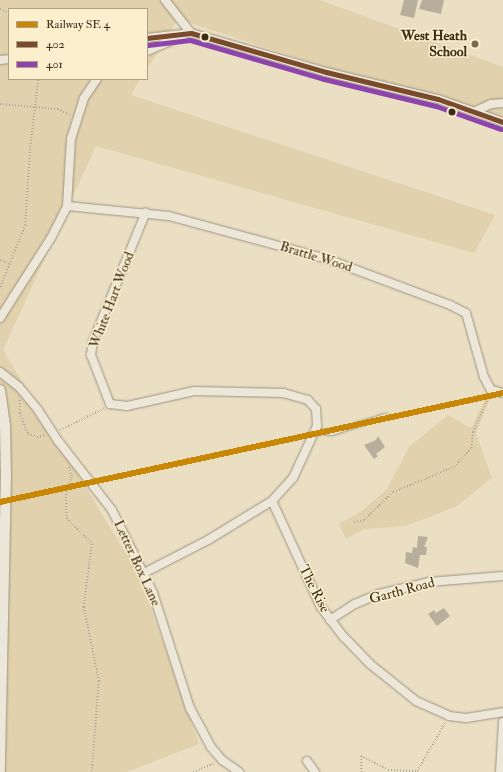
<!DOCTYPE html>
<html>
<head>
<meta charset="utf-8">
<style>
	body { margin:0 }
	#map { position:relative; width:503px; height:772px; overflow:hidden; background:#eadfc3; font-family:"IM FELL Double Pica",serif }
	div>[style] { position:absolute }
	.green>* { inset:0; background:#e1d1ac }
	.building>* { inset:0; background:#b7af9b }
	.path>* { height:1.5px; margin-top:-0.75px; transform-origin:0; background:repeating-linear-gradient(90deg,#aca699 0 1px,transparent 0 3px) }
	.roads { filter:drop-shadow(0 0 1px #9c9482) drop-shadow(0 0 1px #9c9482) }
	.service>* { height:4px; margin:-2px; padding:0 2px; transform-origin:2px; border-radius:2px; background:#ece7d9 }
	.minor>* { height:8px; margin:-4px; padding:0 4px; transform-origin:4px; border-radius:4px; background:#ece7d9 }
	.tertiary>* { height:10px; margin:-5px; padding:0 5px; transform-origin:5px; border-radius:5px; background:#ece7d9 }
	.bus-1>* { height:5px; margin:-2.5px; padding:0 2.5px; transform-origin:2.5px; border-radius:2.5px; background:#7a4b2a }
	.bus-2>* { height:5px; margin:-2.5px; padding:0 2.5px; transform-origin:2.5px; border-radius:2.5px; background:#8e44ad }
	.rail-1>* { height:6px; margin:-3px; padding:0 3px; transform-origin:3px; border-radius:3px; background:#c88806 }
	.dots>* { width:11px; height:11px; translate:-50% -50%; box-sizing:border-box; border:2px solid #fbefce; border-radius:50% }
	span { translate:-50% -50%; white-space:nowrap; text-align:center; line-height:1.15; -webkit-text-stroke:3px #fbefce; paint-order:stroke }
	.poi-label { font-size:14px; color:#3b2c18; font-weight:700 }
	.right { translate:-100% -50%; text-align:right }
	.street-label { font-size:14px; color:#3b2c18 }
	.legend { position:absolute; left:8px; top:8px; width:140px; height:72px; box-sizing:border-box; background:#fbefce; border:1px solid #aea185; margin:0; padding:5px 7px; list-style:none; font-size:12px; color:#3b2c18 }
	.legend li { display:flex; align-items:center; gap:8px; height:20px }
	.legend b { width:20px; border:1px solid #aea185 }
</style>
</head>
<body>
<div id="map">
	<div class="green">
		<i style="clip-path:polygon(0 0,320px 0,503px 67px,503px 125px,178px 19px,147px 69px,147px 9px,9px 9px,9px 79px,140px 79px,131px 95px,495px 215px,474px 253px,96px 146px,3px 350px,139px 575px,199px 744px,127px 772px,0 772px)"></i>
		<i style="clip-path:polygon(489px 391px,492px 393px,476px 433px,492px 478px,457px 506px,406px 526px,364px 529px,346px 539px,339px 524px,362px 511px,387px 489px,409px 447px,448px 415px,471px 428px)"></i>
	</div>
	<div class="building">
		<i style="clip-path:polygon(404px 0,418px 0,414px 18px,400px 15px)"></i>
		<i style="clip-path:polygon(422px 0,444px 0,441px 14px,419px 9px)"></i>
		<i style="clip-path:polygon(378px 436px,385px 447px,376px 454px,378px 456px,374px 459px,364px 445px,376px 440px)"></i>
		<i style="clip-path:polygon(418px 536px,428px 537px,424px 547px,427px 547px,426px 555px,420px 555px,418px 568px,405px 563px,406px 552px,412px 553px,413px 547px,417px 548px)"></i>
		<i style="clip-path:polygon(444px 608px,450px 616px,437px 626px,428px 614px,434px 610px,436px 613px)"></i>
	</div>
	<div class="path">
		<i style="left:0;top:9px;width:10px;rotate:24deg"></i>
		<i style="left:0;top:104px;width:58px;rotate:4.9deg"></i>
		<i style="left:58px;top:109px;width:13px;rotate:27deg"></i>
		<i style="left:0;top:260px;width:12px;rotate:20deg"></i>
		<i style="left:0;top:287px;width:67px;rotate:-68deg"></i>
		<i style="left:25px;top:225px;width:78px;rotate:-86.3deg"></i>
		<i style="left:30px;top:147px;width:68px;rotate:-83.3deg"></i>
		<i style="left:20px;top:400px;width:13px;rotate:90deg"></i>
		<i style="left:20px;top:413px;width:22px;rotate:69deg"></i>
		<i style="left:28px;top:434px;width:9px;rotate:18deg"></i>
		<i style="left:37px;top:437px;width:9px;rotate:-13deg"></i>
		<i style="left:60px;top:430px;width:50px;rotate:-26.1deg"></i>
		<i style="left:69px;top:467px;width:10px;rotate:73deg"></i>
		<i style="left:72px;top:477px;width:18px;rotate:109deg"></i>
		<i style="left:66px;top:494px;width:24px;rotate:88deg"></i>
		<i style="left:67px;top:518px;width:36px;rotate:46deg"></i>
		<i style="left:92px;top:544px;width:64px;rotate:97.2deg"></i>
		<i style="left:84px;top:607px;width:76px;rotate:78.5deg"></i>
		<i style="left:99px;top:681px;width:91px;rotate:94.4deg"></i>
		<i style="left:354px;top:522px;width:10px;rotate:-11deg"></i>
		<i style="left:364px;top:520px;width:40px;rotate:-44deg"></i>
		<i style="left:393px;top:492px;width:66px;rotate:-22.3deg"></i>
		<i style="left:454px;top:467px;width:25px;rotate:-48deg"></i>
		<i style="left:471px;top:448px;width:16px;rotate:-83deg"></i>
		<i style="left:473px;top:432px;width:39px;rotate:-66deg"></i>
		<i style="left:193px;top:772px;width:24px;rotate:-22deg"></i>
		<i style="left:361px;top:772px;width:16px;rotate:-90deg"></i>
		<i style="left:361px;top:756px;width:30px;rotate:27deg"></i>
		<i style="left:388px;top:770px;width:29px;rotate:2deg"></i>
		<i style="left:417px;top:771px;width:56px;rotate:-59.7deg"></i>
	</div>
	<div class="roads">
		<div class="service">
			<i style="left:315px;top:431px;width:17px;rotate:7deg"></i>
			<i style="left:332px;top:433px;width:56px;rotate:-17.8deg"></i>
		</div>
		<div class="minor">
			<i style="left:165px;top:0;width:42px;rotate:51.8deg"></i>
			<i style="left:147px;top:38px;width:44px;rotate:-6.5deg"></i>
			<i style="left:191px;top:33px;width:141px;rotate:16.1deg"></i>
			<i style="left:326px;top:72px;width:115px;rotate:13.6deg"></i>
			<i style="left:438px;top:99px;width:69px;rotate:19.5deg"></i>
			<i style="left:147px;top:51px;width:39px;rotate:-23deg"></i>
			<i style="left:0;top:60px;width:9px;rotate:-6deg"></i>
			<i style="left:476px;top:111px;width:17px;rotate:-25deg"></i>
			<i style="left:491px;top:104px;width:12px;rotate:-5deg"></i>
			<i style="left:67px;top:206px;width:102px;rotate:5.6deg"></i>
			<i style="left:169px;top:216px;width:164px;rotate:15.2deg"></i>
			<i style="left:327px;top:259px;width:131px;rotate:20.5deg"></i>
			<i style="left:450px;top:305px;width:18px;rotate:27deg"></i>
			<i style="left:466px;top:313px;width:66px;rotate:74.3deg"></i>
			<i style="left:484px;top:377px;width:15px;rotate:62deg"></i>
			<i style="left:491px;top:390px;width:12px;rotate:14deg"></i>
			<i style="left:0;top:318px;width:95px;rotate:-57.5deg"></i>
			<i style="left:51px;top:238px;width:36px;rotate:-63deg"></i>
			<i style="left:67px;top:206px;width:67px;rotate:-86.6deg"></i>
			<i style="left:71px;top:139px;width:43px;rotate:-72.4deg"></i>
			<i style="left:84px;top:98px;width:23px;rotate:-56deg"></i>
			<i style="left:0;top:372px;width:24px;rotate:38deg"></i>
			<i style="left:19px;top:387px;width:30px;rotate:50deg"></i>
			<i style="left:38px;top:410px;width:38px;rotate:57deg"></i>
			<i style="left:59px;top:442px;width:86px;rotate:52.1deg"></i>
			<i style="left:112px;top:510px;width:93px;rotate:63.7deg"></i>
			<i style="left:153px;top:593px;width:121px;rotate:72.2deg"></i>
			<i style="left:190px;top:708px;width:44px;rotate:61.7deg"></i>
			<i style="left:211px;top:747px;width:17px;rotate:50deg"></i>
			<i style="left:222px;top:760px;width:21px;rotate:35deg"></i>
			<i style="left:272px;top:501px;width:117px;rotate:65.2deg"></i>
			<i style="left:321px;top:607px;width:38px;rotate:53deg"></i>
			<i style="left:344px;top:637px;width:37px;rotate:46deg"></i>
			<i style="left:370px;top:664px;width:59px;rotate:38.8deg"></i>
			<i style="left:416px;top:701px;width:36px;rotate:24deg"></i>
			<i style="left:449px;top:716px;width:17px;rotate:7deg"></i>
			<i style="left:466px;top:718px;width:37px;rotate:-9deg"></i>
			<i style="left:144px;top:573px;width:72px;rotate:-27.3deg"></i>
			<i style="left:208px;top:540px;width:75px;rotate:-31.4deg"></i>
			<i style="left:272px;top:501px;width:31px;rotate:-48deg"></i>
			<i style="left:293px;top:478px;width:57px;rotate:-65.2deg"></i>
			<i style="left:317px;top:426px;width:17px;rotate:-93deg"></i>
			<i style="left:316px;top:409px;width:12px;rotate:-132deg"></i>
			<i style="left:308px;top:400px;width:25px;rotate:-164deg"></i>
			<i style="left:284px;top:393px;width:90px;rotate:-178.7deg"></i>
			<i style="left:194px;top:391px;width:69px;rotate:167.4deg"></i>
			<i style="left:127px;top:406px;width:17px;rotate:-173deg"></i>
			<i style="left:110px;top:404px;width:53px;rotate:-111.2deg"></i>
			<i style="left:91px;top:355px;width:14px;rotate:-82deg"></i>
			<i style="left:93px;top:341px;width:139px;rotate:-67.7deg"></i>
			<i style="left:330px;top:620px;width:30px;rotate:-33deg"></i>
			<i style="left:355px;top:604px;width:26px;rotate:-23deg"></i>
			<i style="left:379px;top:594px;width:51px;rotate:-13.5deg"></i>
			<i style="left:429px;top:582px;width:74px;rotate:-4.6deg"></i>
			<i style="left:307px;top:761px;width:14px;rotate:54deg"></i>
			<i style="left:500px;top:772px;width:50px;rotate:-86.6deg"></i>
		</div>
		<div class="tertiary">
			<i style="left:0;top:390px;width:35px;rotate:82deg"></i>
			<i style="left:5px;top:425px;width:50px;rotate:88.9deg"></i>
			<i style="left:6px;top:475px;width:297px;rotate:91.2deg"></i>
		</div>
	</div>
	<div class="bus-1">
		<i style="left:147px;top:38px;width:44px;rotate:-6.5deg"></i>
		<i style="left:191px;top:33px;width:141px;rotate:16.1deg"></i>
		<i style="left:326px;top:72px;width:115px;rotate:13.6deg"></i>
		<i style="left:438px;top:99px;width:69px;rotate:19.5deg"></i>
	</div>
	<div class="bus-2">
		<i style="left:148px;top:45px;width:42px;rotate:-6.8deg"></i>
		<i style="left:190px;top:40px;width:140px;rotate:16.2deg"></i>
		<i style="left:324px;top:79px;width:115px;rotate:13.6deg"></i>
		<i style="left:436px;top:106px;width:69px;rotate:19.5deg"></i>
	</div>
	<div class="rail-1">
		<i style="left:0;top:502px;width:515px;rotate:-12.23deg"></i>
	</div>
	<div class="dots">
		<i style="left:205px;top:37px;background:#3b2c18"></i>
		<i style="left:475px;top:44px;background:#786b54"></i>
		<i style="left:452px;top:112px;background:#3b2c18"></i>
	</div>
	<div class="poi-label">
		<span class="right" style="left:467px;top:44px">West Heath<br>School</span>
	</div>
	<div class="street-label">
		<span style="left:316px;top:257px;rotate:17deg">Brattle Wood</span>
		<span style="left:112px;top:300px;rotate:-69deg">White Hart Wood</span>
		<span style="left:137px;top:563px;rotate:65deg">Letter Box Lane</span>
		<span style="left:314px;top:589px;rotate:63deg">The Rise</span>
		<span style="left:402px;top:591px;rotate:-15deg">Garth Road</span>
	</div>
	<ul class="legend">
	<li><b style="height:5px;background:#c88806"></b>Railway SE 4</li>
	<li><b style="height:5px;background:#7a4b2a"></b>402</li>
	<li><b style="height:5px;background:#8e44ad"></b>401</li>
	</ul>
</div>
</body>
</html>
